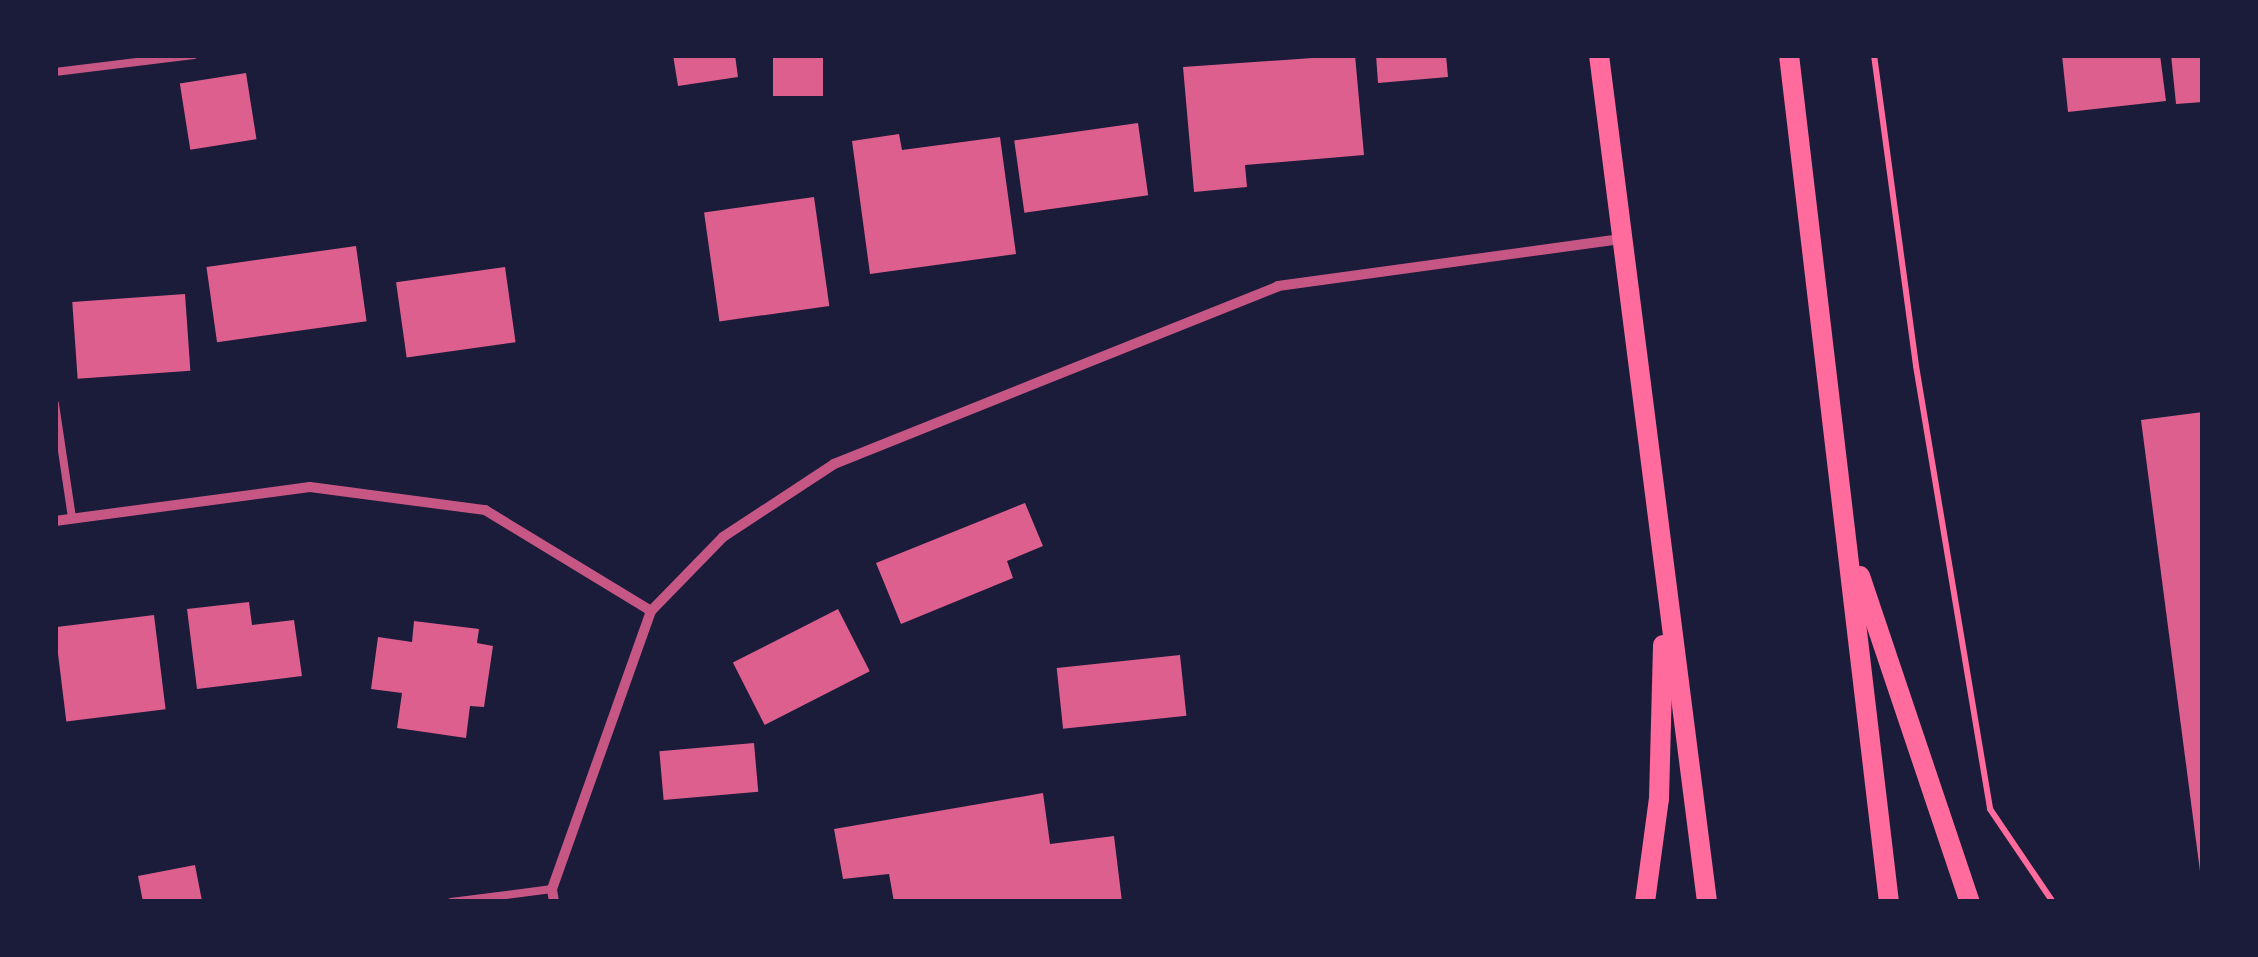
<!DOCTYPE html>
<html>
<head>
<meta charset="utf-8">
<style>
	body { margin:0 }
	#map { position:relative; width:2258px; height:957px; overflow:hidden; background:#1b1b3a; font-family:"Asap Condensed",sans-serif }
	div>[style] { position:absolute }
	.building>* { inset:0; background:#dd5f8e; transform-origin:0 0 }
	.path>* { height:6px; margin:-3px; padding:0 3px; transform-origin:3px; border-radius:3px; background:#ff6b9d }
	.service>* { height:8px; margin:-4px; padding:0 4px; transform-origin:4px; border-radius:4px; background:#c65784 }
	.minor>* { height:10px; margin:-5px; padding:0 5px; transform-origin:5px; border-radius:5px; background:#c65784 }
	.secondary>* { height:20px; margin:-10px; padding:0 10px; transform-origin:10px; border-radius:10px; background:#ff6b9d }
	span { translate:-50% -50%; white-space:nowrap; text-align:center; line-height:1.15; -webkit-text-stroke:10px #1b1b3a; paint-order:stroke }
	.frame { position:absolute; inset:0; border:58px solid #1b1b3a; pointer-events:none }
</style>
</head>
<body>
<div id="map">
	<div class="building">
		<i style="clip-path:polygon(673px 55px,735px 55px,738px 77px,678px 86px)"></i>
		<i style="left:773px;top:55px;width:50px;height:41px"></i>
		<i style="clip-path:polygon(1355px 55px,1364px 155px,1245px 165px,1247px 187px,1194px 192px,1183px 67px)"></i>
		<i style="clip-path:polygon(1376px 55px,1446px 55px,1448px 77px,1378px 83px)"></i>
		<i style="clip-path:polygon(2062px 55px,2160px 55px,2166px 101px,2068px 112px)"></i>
		<i style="clip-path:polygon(2171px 55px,2203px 55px,2203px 102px,2176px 104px)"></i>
		<i style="left:246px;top:73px;width:67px;height:67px;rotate:81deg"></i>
		<i style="left:1138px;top:123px;width:73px;height:125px;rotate:82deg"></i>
		<i style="clip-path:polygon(899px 134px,902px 150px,1000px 137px,1016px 254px,870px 274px,852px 141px)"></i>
		<i style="left:814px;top:197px;width:110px;height:111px;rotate:82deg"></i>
		<i style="left:356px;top:246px;width:76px;height:151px;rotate:82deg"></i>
		<i style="left:505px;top:267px;width:76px;height:110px;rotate:82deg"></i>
		<i style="left:185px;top:294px;width:77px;height:113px;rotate:86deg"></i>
		<i style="clip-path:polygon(2203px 412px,2203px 878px,2201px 879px,2141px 420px)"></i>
		<i style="clip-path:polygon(1025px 503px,1043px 546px,1007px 561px,1013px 578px,901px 624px,876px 563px)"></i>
		<i style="clip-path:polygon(249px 602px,252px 625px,294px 620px,302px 676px,197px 689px,187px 609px)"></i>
		<i style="left:838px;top:609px;width:70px;height:118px;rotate:63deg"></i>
		<i style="left:154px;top:615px;width:95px;height:100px;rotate:83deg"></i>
		<i style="clip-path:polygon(414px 621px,479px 629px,477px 643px,493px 646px,484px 707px,470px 706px,466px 738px,397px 728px,402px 693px,371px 689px,378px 637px,412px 642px)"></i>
		<i style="left:1180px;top:655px;width:61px;height:124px;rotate:84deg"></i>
		<i style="left:754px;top:743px;width:49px;height:95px;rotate:85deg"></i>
		<i style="clip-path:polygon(1043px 793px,1050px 844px,1114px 836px,1122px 902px,894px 902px,889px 874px,843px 879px,834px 829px)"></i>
		<i style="clip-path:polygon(195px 865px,202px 901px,143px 902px,138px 876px)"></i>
	</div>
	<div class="path">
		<i style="left:1874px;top:55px;width:314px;rotate:82.3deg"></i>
		<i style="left:1916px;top:366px;width:449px;rotate:80.5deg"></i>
		<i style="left:1990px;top:809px;width:112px;rotate:55.9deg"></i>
	</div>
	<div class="service">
		<i style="left:55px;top:72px;width:140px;rotate:-7deg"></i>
		<i style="left:55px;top:404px;width:115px;rotate:81.5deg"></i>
		<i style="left:451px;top:902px;width:102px;rotate:-7.3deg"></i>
	</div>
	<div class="minor">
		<i style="left:55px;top:521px;width:257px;rotate:-7.6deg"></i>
		<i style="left:310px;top:487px;width:177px;rotate:7.5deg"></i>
		<i style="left:485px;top:510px;width:194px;rotate:31.3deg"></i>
		<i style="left:554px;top:902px;width:13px;rotate:-99deg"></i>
		<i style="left:552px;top:889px;width:295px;rotate:-70.4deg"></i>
		<i style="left:651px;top:611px;width:103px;rotate:-45.8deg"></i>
		<i style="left:723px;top:537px;width:133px;rotate:-33.3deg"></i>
		<i style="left:834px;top:464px;width:478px;rotate:-21.8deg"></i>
		<i style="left:1278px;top:286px;width:346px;rotate:-7.8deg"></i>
	</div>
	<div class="secondary">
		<i style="left:1599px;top:55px;width:854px;rotate:82.73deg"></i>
		<i style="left:1789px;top:55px;width:853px;rotate:83.27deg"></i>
		<i style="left:1860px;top:576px;width:344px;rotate:71.4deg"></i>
		<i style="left:1645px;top:902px;width:104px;rotate:-82.3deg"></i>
		<i style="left:1659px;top:799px;width:154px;rotate:-88.5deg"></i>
	</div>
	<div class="frame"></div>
</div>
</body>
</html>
